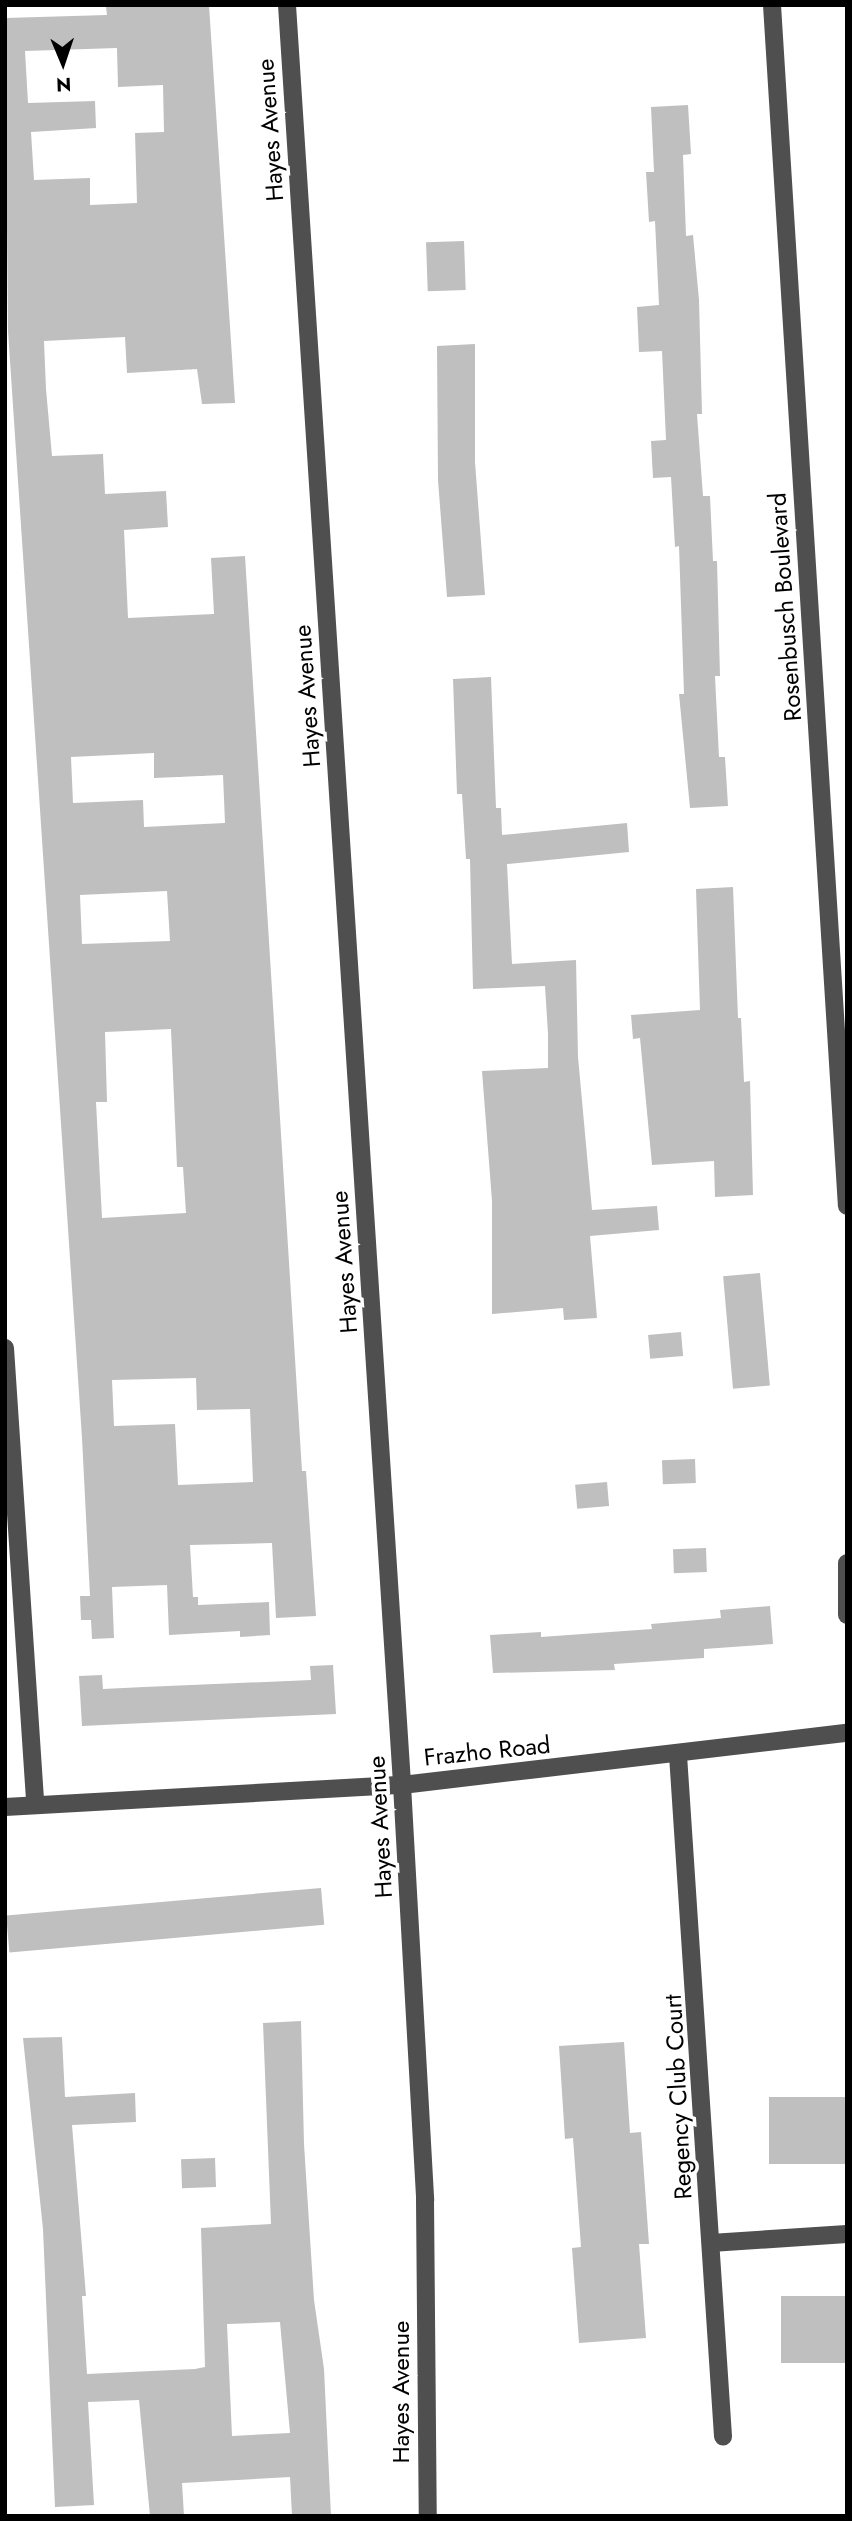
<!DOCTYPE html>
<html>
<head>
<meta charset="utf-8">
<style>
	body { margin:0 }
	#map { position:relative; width:852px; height:2521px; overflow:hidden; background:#fff; font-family:Jost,sans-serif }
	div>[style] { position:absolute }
	.building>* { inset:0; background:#bfbfbf; transform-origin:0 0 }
	.minor>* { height:18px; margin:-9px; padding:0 9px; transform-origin:9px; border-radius:9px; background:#4f4f4f }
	span { translate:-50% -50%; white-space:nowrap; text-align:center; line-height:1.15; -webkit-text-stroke:7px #fff; paint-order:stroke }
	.street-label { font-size:24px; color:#000 }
	.frame { position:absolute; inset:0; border:7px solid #000; pointer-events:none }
	.north { position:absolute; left:28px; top:28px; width:70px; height:70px; -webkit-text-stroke:5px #fff; paint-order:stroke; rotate:178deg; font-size:19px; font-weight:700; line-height:28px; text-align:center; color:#000 }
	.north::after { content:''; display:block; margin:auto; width:24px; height:32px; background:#000; clip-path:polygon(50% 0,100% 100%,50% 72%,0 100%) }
</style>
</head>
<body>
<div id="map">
	<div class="building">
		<i style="clip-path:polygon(evenodd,209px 5px,235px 403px,202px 404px,197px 369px,127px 373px,125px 337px,44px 341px,46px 389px,52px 456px,103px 454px,105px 494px,166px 491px,168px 527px,124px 530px,128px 618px,214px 614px,211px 558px,245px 556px,302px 1471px,306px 1471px,316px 1616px,276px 1618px,272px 1543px,190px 1545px,193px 1597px,198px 1597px,198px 1605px,269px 1602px,270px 1635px,240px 1637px,240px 1631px,169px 1635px,167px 1585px,112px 1587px,114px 1638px,92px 1639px,91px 1620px,81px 1620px,80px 1596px,90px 1596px,82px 1438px,8px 331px,5px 18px,107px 15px,106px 7px,209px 5px,117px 48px,118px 87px,163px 85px,164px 132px,135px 133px,137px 203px,90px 205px,90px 178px,34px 180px,31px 132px,96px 128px,95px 101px,28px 103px,25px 51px,117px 48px,209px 5px,154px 753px,154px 778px,223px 775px,225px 823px,144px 827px,143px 800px,73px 803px,71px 757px,154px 753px,209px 5px,167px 891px,170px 941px,82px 944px,80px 895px,167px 891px,209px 5px,171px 1029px,177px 1167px,183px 1167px,186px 1213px,102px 1218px,96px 1102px,107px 1102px,105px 1032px,171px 1029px,209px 5px,196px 1378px,197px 1410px,250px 1409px,253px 1482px,178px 1485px,175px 1424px,114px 1426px,112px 1380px,196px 1378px)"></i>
		<i style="clip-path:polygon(688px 105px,691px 154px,683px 155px,686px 236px,693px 235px,699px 300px,702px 414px,697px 414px,703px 496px,710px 496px,713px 561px,717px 561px,720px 676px,715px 676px,719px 757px,725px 757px,728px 806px,690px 808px,679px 694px,684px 694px,679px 546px,675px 547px,671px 477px,653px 478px,651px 441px,666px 440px,662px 351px,639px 352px,637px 307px,659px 305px,655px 221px,649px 222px,646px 172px,654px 172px,651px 107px)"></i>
		<i style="left:464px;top:241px;width:49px;height:38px;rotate:88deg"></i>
		<i style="clip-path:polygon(475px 344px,475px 462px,485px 595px,447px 597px,438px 480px,437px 346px)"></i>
		<i style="clip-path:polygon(491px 677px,496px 808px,501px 808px,502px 835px,627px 823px,629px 852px,507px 864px,512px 964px,576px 960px,578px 1057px,592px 1210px,657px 1206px,659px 1230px,590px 1236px,597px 1318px,564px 1320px,563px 1308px,492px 1314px,492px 1201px,482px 1071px,548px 1068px,548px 1034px,545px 986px,473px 989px,470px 859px,466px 859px,462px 794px,457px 794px,453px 679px)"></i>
		<i style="clip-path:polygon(733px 887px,738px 1018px,741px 1018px,744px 1082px,750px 1081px,753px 1195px,715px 1197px,714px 1161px,652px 1165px,640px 1038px,633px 1039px,631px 1015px,700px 1010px,696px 889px)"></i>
		<i style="left:760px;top:1273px;width:113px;height:37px;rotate:85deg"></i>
		<i style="left:681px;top:1332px;width:24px;height:33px;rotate:85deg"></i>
		<i style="left:695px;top:1459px;width:24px;height:33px;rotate:88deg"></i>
		<i style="left:607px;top:1482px;width:24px;height:32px;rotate:85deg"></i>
		<i style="left:706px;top:1548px;width:24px;height:33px;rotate:88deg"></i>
		<i style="clip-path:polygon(770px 1606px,773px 1644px,704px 1649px,704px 1658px,614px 1664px,615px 1670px,493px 1673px,490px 1635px,541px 1632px,541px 1637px,652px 1629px,651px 1624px,721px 1618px,720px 1610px)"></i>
		<i style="clip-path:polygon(333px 1665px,336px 1714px,82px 1726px,79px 1676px,102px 1675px,103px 1689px,144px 1687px,311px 1680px,310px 1666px)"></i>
		<i style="left:321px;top:1888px;width:37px;height:316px;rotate:85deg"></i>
		<i style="clip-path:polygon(evenodd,301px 2021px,304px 2144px,314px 2300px,324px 2369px,331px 2516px,292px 2516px,290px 2477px,182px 2483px,184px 2516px,150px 2516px,139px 2400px,88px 2402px,94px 2505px,55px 2507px,43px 2229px,23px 2038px,62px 2037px,65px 2097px,135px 2093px,136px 2122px,72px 2125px,86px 2296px,82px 2296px,87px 2374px,195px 2369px,205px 2367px,201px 2228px,271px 2224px,263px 2023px,301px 2021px,280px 2322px,290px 2433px,232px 2436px,227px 2324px,280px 2322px)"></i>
		<i style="clip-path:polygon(624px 2042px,630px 2133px,641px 2132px,649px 2244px,639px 2244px,646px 2338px,579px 2343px,572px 2248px,581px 2247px,573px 2138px,565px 2139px,559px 2046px)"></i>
		<i style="left:847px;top:2097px;width:67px;height:78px;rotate:90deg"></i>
		<i style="left:215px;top:2158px;width:29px;height:34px;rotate:88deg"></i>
		<i style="left:847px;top:2296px;width:67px;height:66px;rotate:90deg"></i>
	</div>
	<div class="minor">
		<i style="left:287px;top:5px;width:1784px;rotate:86.3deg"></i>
		<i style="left:402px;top:1785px;width:416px;rotate:86.8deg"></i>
		<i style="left:425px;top:2200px;width:316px;rotate:89.5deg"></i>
		<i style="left:772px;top:5px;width:1203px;rotate:86.43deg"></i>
		<i style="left:5px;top:1348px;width:458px;rotate:86.2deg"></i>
		<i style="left:847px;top:1563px;width:52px;rotate:90deg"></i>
		<i style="left:678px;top:1755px;width:683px;rotate:86.22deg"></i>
		<i style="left:5px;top:1807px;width:398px;rotate:-3.2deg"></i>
		<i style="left:402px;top:1785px;width:448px;rotate:-6.7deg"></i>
		<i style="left:711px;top:2243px;width:136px;rotate:-3.8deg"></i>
	</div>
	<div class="street-label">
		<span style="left:270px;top:130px;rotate:-94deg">Hayes Avenue</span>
		<span style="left:785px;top:607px;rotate:-94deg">Rosenbusch Boulevard</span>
		<span style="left:307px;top:696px;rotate:-94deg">Hayes Avenue</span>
		<span style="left:344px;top:1262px;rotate:-94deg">Hayes Avenue</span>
		<span style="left:487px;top:1751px;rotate:-6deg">Frazho Road</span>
		<span style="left:380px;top:1827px;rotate:-93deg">Hayes Avenue</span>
		<span style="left:678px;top:2097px;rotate:-93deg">Regency Club Court</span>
		<span style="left:401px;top:2392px;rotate:-90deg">Hayes Avenue</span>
	</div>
	<div class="frame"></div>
	<div class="north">N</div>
</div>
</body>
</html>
